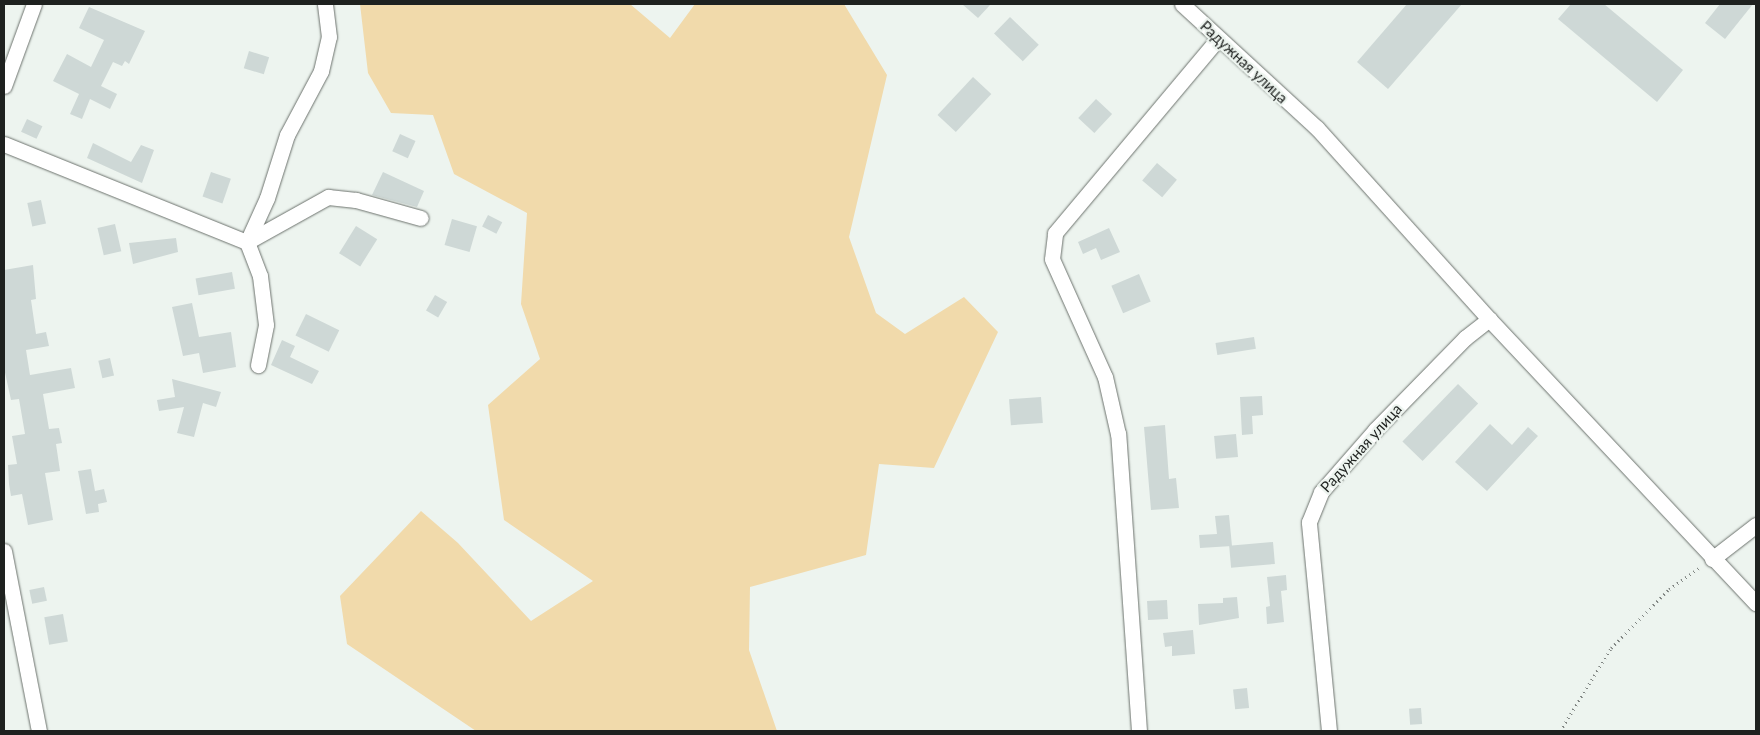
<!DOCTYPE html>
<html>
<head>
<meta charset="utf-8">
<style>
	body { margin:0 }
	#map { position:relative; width:1760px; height:735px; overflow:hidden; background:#edf4ef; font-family:Lato,sans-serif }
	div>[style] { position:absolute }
	.green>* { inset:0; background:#f1daab }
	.building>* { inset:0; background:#ced8d6; transform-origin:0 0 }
	.path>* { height:2.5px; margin-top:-1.25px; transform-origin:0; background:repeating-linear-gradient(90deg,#818683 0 1px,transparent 0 5px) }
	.roads { filter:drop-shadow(0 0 1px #6c726d) drop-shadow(0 0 1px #6c726d) }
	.minor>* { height:15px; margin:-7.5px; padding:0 7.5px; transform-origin:7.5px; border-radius:7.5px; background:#fff }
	span { translate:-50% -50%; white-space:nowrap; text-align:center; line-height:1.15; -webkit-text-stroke:4.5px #edf4ef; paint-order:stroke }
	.street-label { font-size:15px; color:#1e211f }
	.frame { position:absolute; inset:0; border:5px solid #1e211f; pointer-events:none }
</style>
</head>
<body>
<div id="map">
	<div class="green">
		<i style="clip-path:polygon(360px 4px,630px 4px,670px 38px,695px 4px,844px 4px,887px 75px,849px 237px,876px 313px,905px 334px,964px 297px,998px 332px,934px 468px,879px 464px,866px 555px,750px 587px,749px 650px,777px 731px,476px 731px,347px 644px,340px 596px,421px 511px,458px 543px,531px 621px,593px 581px,504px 520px,488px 405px,540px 359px,521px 304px,527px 213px,454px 174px,433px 115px,391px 113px,368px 73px)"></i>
	</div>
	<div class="building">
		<i style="clip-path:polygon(962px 4px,991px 4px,978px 18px)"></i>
		<i style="clip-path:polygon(1407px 4px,1462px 4px,1388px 89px,1357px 62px)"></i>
		<i style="clip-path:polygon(1571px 4px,1604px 4px,1683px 70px,1657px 102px,1558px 19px)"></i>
		<i style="clip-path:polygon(1720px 4px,1753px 4px,1725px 39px,1705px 23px)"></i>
		<i style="clip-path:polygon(89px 7px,145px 31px,129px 64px,125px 61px,122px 66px,113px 62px,101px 86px,117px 94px,110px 109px,90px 99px,82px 119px,70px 114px,79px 94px,53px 81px,67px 54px,91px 67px,104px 40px,79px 28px)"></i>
		<i style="left:1010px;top:17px;width:40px;height:23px;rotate:44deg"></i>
		<i style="left:249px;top:51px;width:21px;height:18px;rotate:17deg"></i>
		<i style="left:973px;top:77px;width:25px;height:52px;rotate:43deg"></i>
		<i style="left:1096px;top:99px;width:22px;height:26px;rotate:43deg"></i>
		<i style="left:27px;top:119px;width:17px;height:14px;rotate:25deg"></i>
		<i style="left:400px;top:134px;width:17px;height:19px;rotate:24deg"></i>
		<i style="clip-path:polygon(93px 143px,131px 162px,141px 145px,154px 150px,142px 183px,87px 158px)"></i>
		<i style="left:1157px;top:163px;width:26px;height:23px;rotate:40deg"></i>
		<i style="left:211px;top:172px;width:21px;height:26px;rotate:19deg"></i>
		<i style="clip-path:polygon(383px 172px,424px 191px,417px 207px,372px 195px)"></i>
		<i style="left:41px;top:200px;width:24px;height:14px;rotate:78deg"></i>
		<i style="left:488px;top:215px;width:16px;height:13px;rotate:27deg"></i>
		<i style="left:452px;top:219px;width:26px;height:27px;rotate:16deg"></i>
		<i style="left:115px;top:224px;width:28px;height:18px;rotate:77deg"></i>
		<i style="left:356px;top:226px;width:25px;height:32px;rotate:32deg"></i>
		<i style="clip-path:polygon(1109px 228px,1120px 252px,1101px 260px,1096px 248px,1083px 254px,1078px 242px)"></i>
		<i style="clip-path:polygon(176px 238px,178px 252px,133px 264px,129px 243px)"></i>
		<i style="clip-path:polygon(33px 265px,36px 299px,31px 300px,36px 334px,46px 332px,49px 346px,26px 350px,30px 375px,71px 368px,75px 388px,43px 394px,49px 429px,59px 428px,62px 443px,56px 444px,60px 471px,45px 473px,53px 520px,28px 525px,22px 494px,11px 496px,9px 484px,8px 465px,17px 464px,12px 436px,25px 434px,19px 399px,11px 400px,4px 368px,4px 270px)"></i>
		<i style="left:232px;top:272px;width:17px;height:37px;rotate:80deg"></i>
		<i style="left:1139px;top:274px;width:30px;height:30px;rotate:67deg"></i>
		<i style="left:435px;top:295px;width:14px;height:18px;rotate:30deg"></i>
		<i style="clip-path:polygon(192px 303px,199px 337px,231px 332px,236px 367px,203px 373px,199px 353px,183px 356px,172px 307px)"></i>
		<i style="left:306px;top:314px;width:37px;height:24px;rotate:26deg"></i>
		<i style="left:1254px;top:337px;width:12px;height:39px;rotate:81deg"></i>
		<i style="clip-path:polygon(282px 340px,295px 346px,290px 357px,319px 371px,312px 384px,271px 365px)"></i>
		<i style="left:110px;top:358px;width:18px;height:12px;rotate:77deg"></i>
		<i style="clip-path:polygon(172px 379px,221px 392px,216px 407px,203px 403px,194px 437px,177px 433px,184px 407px,159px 411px,157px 400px,175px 397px)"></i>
		<i style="left:1458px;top:384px;width:28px;height:80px;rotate:44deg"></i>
		<i style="clip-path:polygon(1262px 396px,1263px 415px,1252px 416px,1253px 434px,1242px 435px,1240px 397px)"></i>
		<i style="left:1041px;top:397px;width:26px;height:32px;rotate:86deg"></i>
		<i style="clip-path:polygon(1490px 424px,1512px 445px,1528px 427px,1538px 436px,1487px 491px,1455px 462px)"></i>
		<i style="clip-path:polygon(1165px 425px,1169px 479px,1176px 478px,1179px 508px,1151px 510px,1144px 427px)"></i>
		<i style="left:1236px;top:434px;width:23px;height:22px;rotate:85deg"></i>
		<i style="clip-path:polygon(91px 469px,95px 491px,104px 489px,107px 502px,98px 504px,99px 512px,86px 514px,78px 471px)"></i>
		<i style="clip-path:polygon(1229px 515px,1232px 546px,1200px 548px,1199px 535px,1217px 534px,1215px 516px)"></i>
		<i style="left:1273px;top:542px;width:22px;height:44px;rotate:85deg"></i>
		<i style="clip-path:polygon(1286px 575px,1287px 590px,1281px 591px,1284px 622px,1267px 624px,1266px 607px,1270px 606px,1267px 577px)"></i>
		<i style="left:44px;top:587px;width:14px;height:15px;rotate:78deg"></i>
		<i style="clip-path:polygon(1237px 597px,1239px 618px,1199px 625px,1198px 604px,1223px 603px,1223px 598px)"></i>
		<i style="left:1167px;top:600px;width:19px;height:20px;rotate:87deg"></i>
		<i style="left:63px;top:614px;width:28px;height:19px;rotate:80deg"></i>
		<i style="clip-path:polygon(1193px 630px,1195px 654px,1172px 656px,1172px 646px,1165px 647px,1163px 633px)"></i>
		<i style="left:1247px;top:688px;width:20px;height:14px;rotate:84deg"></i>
		<i style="left:1421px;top:708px;width:16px;height:12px;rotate:86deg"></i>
	</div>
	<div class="path">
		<i style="left:1560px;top:731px;width:97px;rotate:-58.4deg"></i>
		<i style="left:1611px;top:648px;width:83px;rotate:-45.5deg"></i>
		<i style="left:1669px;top:589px;width:38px;rotate:-35deg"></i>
	</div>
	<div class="roads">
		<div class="minor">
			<i style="left:1182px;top:4px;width:183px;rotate:42.6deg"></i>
			<i style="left:1317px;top:128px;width:257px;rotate:48deg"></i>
			<i style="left:1489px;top:319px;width:390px;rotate:46.8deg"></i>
			<i style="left:4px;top:86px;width:87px;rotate:-69.9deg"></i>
			<i style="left:4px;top:144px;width:262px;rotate:22deg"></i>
			<i style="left:247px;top:242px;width:36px;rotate:69deg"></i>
			<i style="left:260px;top:276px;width:49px;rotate:83deg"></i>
			<i style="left:266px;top:325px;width:41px;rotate:101.3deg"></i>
			<i style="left:247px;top:242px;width:48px;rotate:-65.6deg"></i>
			<i style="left:267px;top:198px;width:66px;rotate:-72.4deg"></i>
			<i style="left:287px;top:135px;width:72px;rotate:-62deg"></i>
			<i style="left:321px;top:71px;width:35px;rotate:-77deg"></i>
			<i style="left:329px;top:37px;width:33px;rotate:-97deg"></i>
			<i style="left:247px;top:242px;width:93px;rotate:-29.1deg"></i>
			<i style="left:328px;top:197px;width:28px;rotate:6deg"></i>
			<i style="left:356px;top:200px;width:67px;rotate:15.5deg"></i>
			<i style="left:4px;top:551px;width:183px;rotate:79deg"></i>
			<i style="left:1712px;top:559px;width:56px;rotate:-37.7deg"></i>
			<i style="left:1139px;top:731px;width:298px;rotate:-94deg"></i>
			<i style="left:1118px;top:434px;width:58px;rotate:-102.8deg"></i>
			<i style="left:1105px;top:377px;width:129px;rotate:-114.2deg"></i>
			<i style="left:1052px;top:259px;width:26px;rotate:-83deg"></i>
			<i style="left:1055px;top:233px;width:253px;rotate:-50deg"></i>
			<i style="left:1329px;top:731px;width:210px;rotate:-95.5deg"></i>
			<i style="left:1309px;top:522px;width:32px;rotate:-68deg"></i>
			<i style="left:1321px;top:492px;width:82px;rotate:-48.9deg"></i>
			<i style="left:1375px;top:430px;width:129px;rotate:-45.6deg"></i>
			<i style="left:1465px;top:338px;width:31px;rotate:-38deg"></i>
		</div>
	</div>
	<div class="street-label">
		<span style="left:1244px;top:62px;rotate:43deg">Радужная улица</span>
		<span style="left:1361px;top:448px;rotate:-48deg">Радужная улица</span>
	</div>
	<div class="frame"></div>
</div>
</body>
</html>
